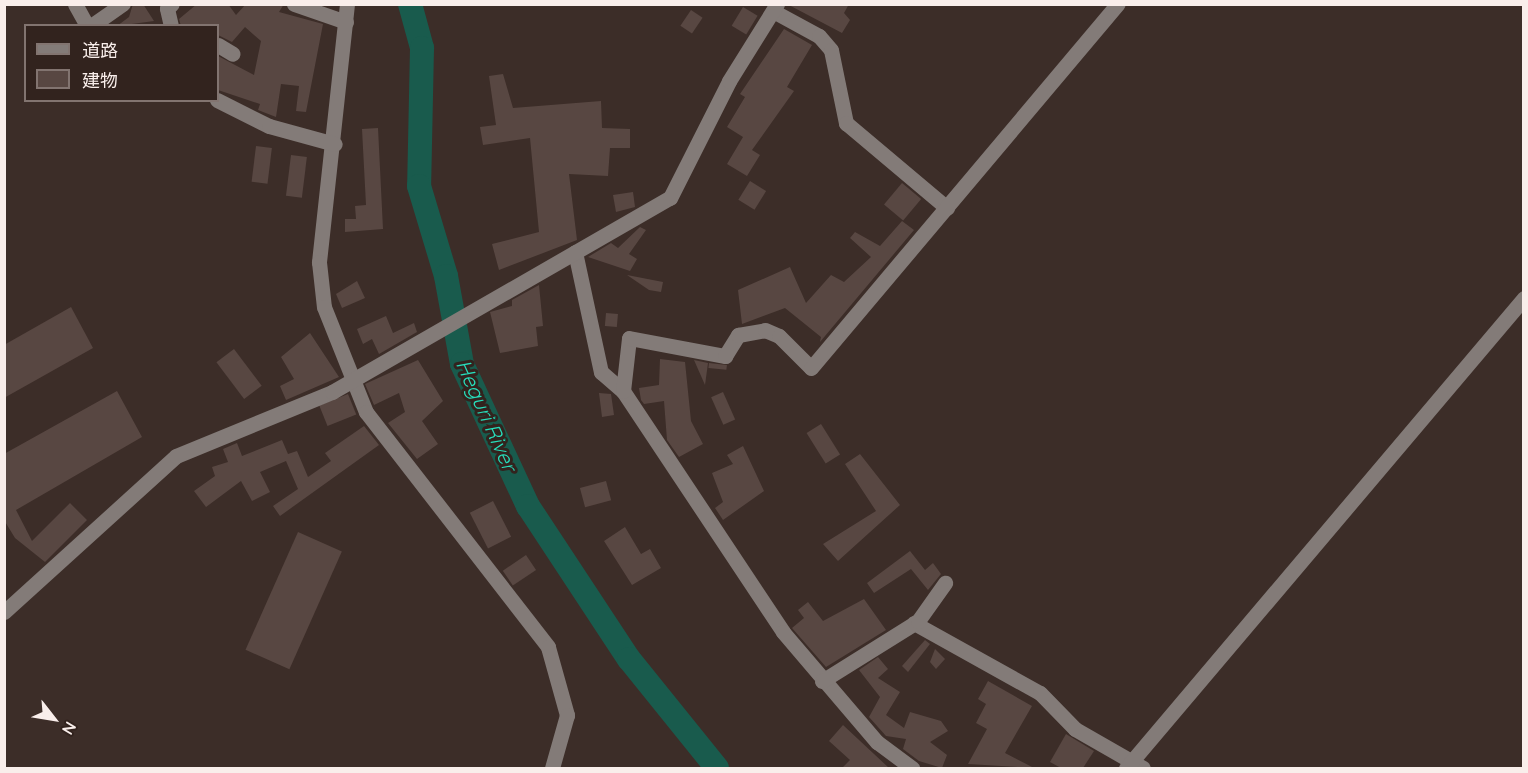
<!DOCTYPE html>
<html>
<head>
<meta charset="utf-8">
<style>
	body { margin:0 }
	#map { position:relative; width:1528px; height:773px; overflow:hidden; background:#3c2d28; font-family:Quicksand,"Noto Sans JP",sans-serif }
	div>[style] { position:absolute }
	.river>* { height:24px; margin:-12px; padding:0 12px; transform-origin:12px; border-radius:12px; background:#195b4d }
	.building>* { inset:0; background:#584742; transform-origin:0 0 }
	.minor>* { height:15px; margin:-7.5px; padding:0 7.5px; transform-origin:7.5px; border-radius:7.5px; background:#837b78 }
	span { translate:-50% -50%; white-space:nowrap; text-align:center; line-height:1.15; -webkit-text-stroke:6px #32231e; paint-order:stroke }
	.water-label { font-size:21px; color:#27debc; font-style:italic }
	.frame { position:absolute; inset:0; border:6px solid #f9eeeb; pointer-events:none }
	.legend { position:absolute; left:24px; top:24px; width:195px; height:78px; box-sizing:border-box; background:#32231e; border:2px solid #827470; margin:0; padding:8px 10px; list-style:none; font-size:18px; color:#f9eeeb }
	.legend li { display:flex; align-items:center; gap:12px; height:30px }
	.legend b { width:30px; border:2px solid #827470 }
	.north { position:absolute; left:24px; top:689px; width:60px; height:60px; -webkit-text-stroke:4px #32231e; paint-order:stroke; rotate:121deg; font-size:16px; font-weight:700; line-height:24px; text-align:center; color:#f9eeeb }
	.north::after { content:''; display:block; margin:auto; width:21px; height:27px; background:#f9eeeb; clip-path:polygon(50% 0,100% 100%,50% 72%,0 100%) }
</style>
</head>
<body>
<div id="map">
	<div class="river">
		<i style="left:410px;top:4px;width:46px;rotate:74.7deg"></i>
		<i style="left:422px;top:48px;width:138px;rotate:91.2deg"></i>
		<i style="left:419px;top:186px;width:94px;rotate:73.3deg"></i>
		<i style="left:446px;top:276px;width:89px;rotate:79.7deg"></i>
		<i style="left:462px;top:364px;width:157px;rotate:65.1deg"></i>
		<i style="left:528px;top:506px;width:183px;rotate:56.6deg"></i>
		<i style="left:629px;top:659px;width:140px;rotate:51.1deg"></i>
	</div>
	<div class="building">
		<i style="clip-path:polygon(133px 4px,143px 4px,154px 21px,117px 26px,129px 17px)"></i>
		<i style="clip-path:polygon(197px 4px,228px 4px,236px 15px,246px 4px,284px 4px,279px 12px,323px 24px,306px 112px,296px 111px,299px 86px,281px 84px,276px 117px,258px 110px,260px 104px,218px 90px,218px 56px,254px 75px,261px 41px,245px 27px,232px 42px,218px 35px,218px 26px,181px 26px,179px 19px)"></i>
		<i style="clip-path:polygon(787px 4px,849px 4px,844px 13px,850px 20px,842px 33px)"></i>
		<i style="left:743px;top:7px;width:17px;height:22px;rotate:31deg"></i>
		<i style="left:691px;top:10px;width:14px;height:19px;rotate:34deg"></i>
		<i style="clip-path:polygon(784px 29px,812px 45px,787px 87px,794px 91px,752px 150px,760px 155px,747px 176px,727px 164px,743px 137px,727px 127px,745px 97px,740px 94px)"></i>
		<i style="clip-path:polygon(503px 74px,513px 108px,601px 101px,602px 128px,630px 129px,630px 148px,610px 148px,608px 176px,569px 174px,577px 240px,499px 270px,492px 244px,539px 232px,530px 138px,483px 145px,480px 127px,496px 125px,489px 76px)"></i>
		<i style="clip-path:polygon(378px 128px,383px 229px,345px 232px,345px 219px,356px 219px,355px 206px,366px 205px,362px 129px)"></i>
		<i style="left:256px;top:146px;width:16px;height:36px;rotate:7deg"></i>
		<i style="left:291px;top:155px;width:16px;height:41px;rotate:7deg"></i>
		<i style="left:750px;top:181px;width:19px;height:22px;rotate:32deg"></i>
		<i style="left:902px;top:183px;width:25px;height:28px;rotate:40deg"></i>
		<i style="clip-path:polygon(633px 192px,635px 207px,616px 212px,613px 195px)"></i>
		<i style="clip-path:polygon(902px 221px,914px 230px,820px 342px,821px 337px,785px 308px,742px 324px,738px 290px,790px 267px,806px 303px,831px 275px,844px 282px,871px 257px,850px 238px,855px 232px,880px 246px)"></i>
		<i style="clip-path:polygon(640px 227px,646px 230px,629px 254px,637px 259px,630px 271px,588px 257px,611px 243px,618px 248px)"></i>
		<i style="clip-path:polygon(627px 275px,663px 282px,661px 292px,649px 290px)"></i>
		<i style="clip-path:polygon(357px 281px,365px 298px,342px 308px,336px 294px)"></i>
		<i style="clip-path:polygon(539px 285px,543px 326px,536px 327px,538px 346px,500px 353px,490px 312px,512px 306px,512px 300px)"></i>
		<i style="clip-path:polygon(71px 307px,93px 348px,4px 398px,4px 345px)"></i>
		<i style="left:606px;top:313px;width:12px;height:13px;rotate:5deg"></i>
		<i style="clip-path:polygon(386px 316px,393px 333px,414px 323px,417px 332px,379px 354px,372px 339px,363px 344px,357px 329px)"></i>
		<i style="clip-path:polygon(310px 333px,339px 377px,286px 400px,280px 386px,294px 379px,281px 357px)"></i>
		<i style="left:234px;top:349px;width:46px;height:22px;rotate:53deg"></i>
		<i style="clip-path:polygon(660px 359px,685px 362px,691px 421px,703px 444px,679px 457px,667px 440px,664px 401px,644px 404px,641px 400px,639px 388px,659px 385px)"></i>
		<i style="clip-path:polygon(418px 360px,443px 401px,422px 421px,438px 444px,417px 459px,388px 423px,405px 412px,399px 393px,374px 405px,365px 384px)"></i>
		<i style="clip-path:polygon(694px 360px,708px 363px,705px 385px)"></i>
		<i style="left:709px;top:363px;width:18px;height:5px;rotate:6deg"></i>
		<i style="clip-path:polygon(117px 391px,142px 437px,16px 510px,32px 541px,70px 503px,87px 520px,45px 562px,15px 538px,4px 520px,4px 454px)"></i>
		<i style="left:723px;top:392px;width:30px;height:13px;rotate:66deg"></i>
		<i style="clip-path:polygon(599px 393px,611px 394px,614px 415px,602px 417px)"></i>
		<i style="left:348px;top:394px;width:22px;height:31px;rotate:68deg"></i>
		<i style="left:821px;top:424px;width:36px;height:17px;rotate:58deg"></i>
		<i style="clip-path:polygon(364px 426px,379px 445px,280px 516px,273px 506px,298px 489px,286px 461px,260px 472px,270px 492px,252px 501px,241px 481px,206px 507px,194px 491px,215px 476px,212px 467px,228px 462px,223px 449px,237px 443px,242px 456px,282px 440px,288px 454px,297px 451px,308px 477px,331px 461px,325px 453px)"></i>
		<i style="clip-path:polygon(743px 446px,764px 491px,723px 520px,715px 508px,723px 502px,712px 473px,733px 464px,727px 455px)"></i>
		<i style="clip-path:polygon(860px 454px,900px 505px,838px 561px,823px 544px,876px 511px,845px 464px)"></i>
		<i style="left:606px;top:481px;width:20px;height:27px;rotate:75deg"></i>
		<i style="left:493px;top:501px;width:40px;height:26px;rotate:63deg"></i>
		<i style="clip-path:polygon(625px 527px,641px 554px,650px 549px,661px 568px,632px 585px,604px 541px)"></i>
		<i style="left:298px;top:532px;width:48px;height:129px;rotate:24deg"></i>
		<i style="clip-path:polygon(910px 551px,925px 570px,933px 563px,941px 574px,928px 590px,911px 569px,874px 593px,867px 583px)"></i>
		<i style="left:526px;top:555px;width:18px;height:28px;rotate:56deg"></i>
		<i style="clip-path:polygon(864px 599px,886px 630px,826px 667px,792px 628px,804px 618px,798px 610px,808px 602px,823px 621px)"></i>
		<i style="clip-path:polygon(925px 640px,930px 644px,908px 672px,902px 666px)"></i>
		<i style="clip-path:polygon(935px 649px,945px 659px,936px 669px,930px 662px)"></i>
		<i style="clip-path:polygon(878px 657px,888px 669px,878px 678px,900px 692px,886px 715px,904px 728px,910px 712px,941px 721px,948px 731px,930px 742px,947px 755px,942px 768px,919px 761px,903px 749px,906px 739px,886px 736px,869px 717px,880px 697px,859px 670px)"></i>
		<i style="clip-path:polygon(988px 681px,1032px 706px,1005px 753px,1034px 768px,968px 764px,987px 729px,976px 723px,986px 704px,978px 699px)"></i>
		<i style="clip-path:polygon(843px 725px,889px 768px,842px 768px,850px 760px,829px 741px)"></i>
		<i style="clip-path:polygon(1066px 734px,1094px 751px,1083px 768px,1061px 768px,1050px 762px)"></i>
	</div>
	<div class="minor">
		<i style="left:75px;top:4px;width:25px;rotate:61deg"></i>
		<i style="left:294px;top:4px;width:55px;rotate:19.1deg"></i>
		<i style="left:347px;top:4px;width:260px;rotate:96.2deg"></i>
		<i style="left:319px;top:262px;width:45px;rotate:83.7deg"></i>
		<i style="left:324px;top:307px;width:113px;rotate:68.2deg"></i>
		<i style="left:366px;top:412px;width:297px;rotate:52.2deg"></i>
		<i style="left:548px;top:647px;width:71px;rotate:74.4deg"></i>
		<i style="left:567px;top:715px;width:55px;rotate:105.8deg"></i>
		<i style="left:773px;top:11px;width:52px;rotate:28.5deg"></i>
		<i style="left:819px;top:36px;width:18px;rotate:49deg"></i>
		<i style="left:831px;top:50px;width:75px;rotate:78.4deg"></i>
		<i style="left:846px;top:123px;width:132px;rotate:40.1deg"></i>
		<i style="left:91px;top:26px;width:39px;rotate:-35deg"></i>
		<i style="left:171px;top:26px;width:18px;rotate:-103deg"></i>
		<i style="left:167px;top:8px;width:6px;rotate:-39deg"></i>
		<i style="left:218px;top:45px;width:17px;rotate:31deg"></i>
		<i style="left:217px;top:100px;width:58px;rotate:26.6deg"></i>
		<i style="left:269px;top:126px;width:68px;rotate:15.3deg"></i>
		<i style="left:575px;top:252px;width:123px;rotate:77.8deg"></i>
		<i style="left:601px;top:372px;width:29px;rotate:41deg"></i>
		<i style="left:623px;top:391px;width:289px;rotate:56.4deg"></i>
		<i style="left:783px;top:632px;width:145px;rotate:49.5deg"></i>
		<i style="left:877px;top:742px;width:44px;rotate:36.6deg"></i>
		<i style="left:623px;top:391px;width:53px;rotate:-83.5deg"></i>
		<i style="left:629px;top:338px;width:98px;rotate:10.6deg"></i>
		<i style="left:725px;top:356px;width:25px;rotate:-58deg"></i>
		<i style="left:738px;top:335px;width:27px;rotate:-10deg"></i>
		<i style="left:765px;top:330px;width:15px;rotate:23deg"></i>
		<i style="left:779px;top:336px;width:45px;rotate:45deg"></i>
		<i style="left:811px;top:368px;width:476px;rotate:-49.9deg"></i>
		<i style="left:4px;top:612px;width:232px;rotate:-42.2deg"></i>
		<i style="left:176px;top:456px;width:169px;rotate:-22.3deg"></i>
		<i style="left:332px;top:392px;width:390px;rotate:-29.9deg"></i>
		<i style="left:670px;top:198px;width:131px;rotate:-63.2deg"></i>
		<i style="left:729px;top:81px;width:91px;rotate:-58.1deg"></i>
		<i style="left:914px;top:623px;width:144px;rotate:29.1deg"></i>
		<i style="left:1040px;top:693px;width:50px;rotate:45.8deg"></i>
		<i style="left:1075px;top:729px;width:78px;rotate:29.8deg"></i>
		<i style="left:822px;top:681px;width:113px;rotate:-32deg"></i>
		<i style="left:918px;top:621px;width:47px;rotate:-54.6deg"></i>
		<i style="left:1126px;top:768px;width:616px;rotate:-49.74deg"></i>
	</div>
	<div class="water-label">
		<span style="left:487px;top:415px;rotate:66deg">Heguri River</span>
	</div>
	<div class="frame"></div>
	<ul class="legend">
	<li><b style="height:8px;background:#837b78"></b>道路</li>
	<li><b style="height:16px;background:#584742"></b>建物</li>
	</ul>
	<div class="north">N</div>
</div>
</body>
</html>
